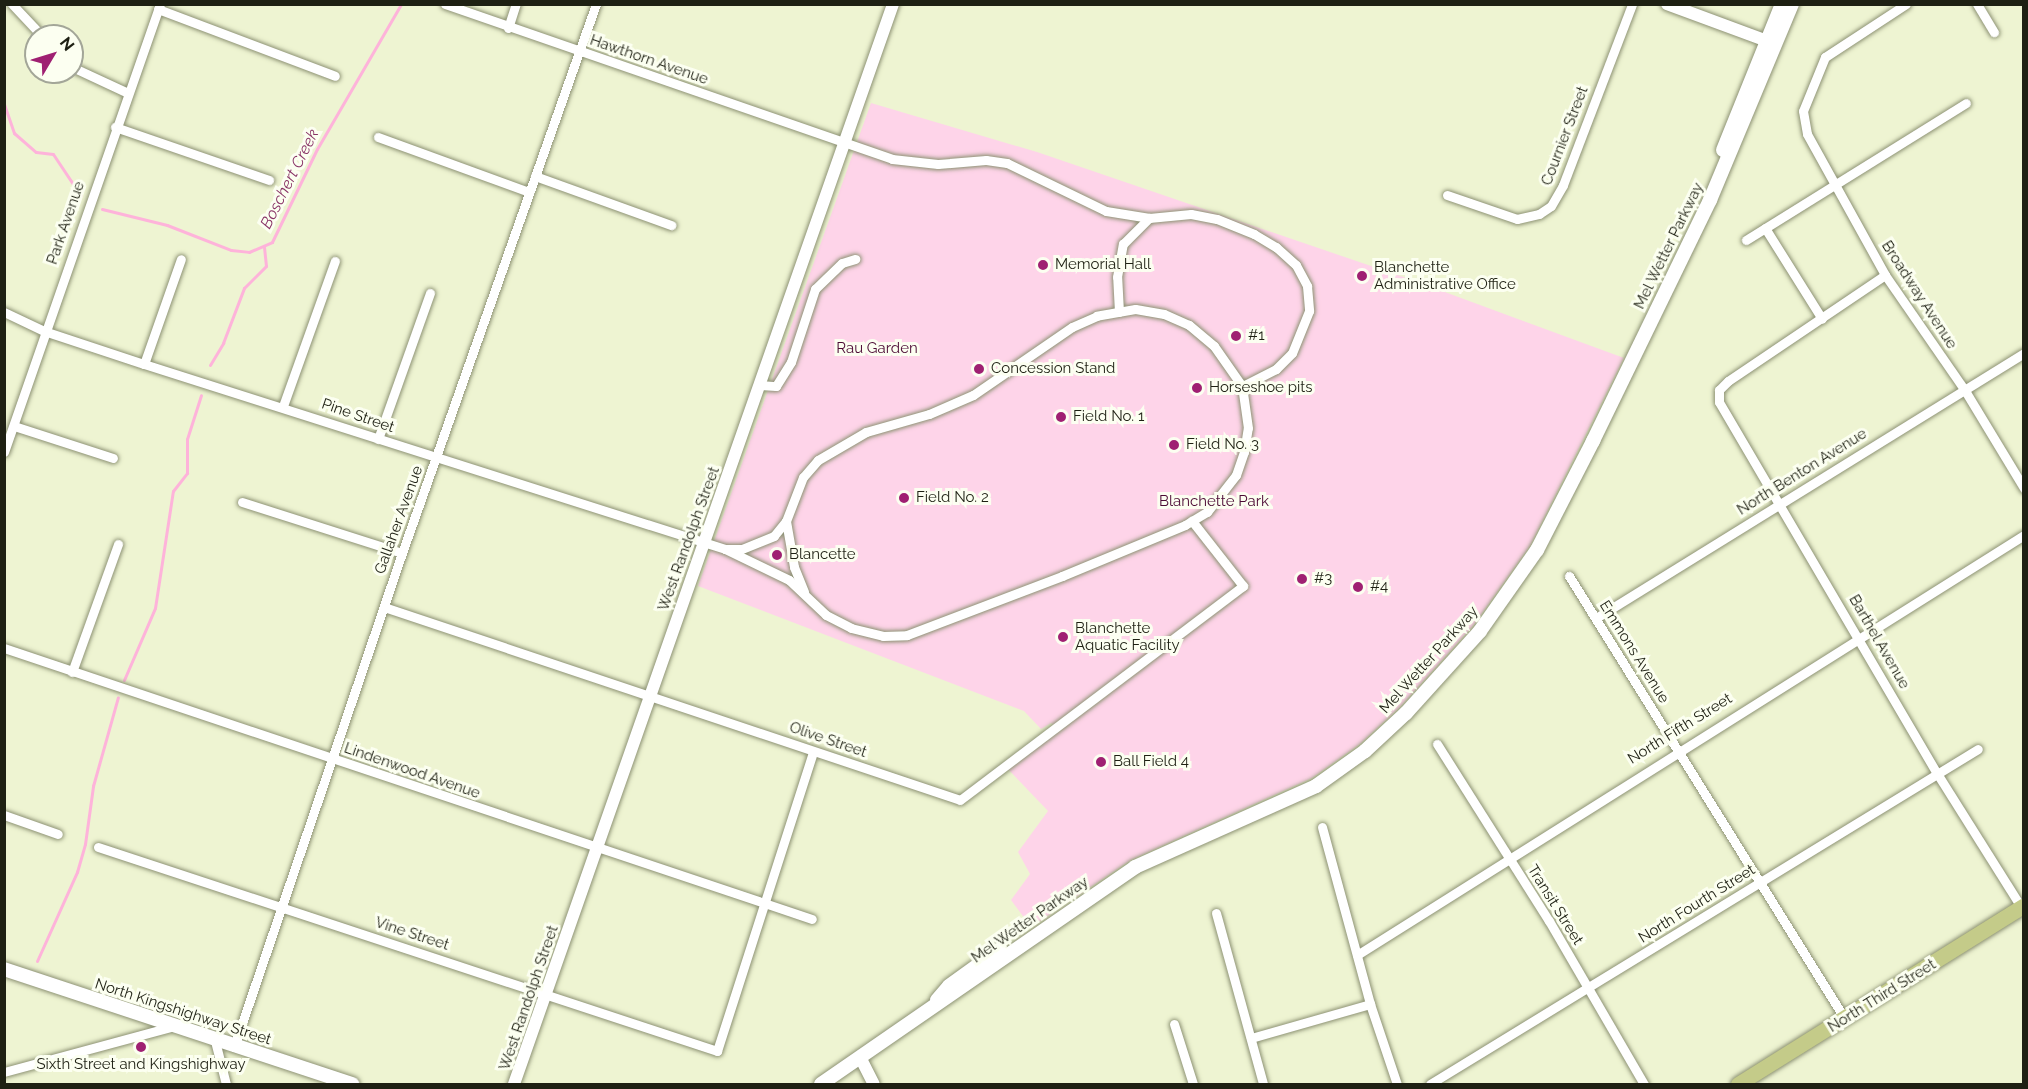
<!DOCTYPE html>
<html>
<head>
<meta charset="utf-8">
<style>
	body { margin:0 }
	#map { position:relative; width:2028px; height:1089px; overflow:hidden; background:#eef4d2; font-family:Raleway,sans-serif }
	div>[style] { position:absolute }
	.green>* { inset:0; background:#fed4e9 }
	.stream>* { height:3px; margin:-1.5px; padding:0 1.5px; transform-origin:1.5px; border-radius:1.5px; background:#feb3da }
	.roads { filter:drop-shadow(0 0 2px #8d9274) drop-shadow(0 0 2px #8d9274) }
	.minor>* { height:9px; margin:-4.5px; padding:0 4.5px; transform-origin:4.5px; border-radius:4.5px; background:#fff }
	.tertiary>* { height:12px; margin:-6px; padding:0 6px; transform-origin:6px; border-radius:6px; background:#fff }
	.secondary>* { height:14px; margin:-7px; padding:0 7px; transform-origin:7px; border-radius:7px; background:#fff }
	.primary>* { height:15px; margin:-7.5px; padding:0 7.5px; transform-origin:7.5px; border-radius:7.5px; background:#c4cb89 }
	.dots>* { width:16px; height:16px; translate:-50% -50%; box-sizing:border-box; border:3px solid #fcfff1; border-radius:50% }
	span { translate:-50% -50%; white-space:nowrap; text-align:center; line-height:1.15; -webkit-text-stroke:6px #fcfff1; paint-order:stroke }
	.street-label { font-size:15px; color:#1e2013 }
	.poi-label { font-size:15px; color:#1e2013 }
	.left { translate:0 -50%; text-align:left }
	.park-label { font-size:15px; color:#4c0b35 }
	.water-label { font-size:16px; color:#836; font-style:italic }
	.frame { position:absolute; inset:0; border:6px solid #1e2013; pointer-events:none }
	.north { position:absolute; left:24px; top:24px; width:60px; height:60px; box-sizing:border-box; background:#fcfff1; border:2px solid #a3a698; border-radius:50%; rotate:52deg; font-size:16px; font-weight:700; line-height:24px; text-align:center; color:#1e2013 }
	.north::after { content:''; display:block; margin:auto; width:21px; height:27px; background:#9f2072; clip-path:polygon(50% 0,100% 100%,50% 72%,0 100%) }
</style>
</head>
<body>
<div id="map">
	<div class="green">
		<i style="clip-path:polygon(871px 103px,1037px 152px,1415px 281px,1624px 358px,1530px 546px,1473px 626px,1400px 707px,1360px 744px,1312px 778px,1131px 860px,1031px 927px,1011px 900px,1030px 874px,1018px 852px,1048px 811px,1006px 767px,1057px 727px,1051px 723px,1041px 729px,1024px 711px,698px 586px)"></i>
	</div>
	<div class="stream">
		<i style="left:4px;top:104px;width:31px;rotate:71deg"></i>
		<i style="left:14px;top:133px;width:29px;rotate:41deg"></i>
		<i style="left:36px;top:152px;width:17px;rotate:7deg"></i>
		<i style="left:53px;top:154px;width:50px;rotate:56.3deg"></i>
		<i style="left:102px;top:209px;width:67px;rotate:13.8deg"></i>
		<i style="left:167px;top:225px;width:69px;rotate:21.3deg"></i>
		<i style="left:231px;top:250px;width:18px;rotate:6deg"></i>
		<i style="left:249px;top:252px;width:25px;rotate:-23deg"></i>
		<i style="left:272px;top:242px;width:103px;rotate:-64.2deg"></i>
		<i style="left:317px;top:149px;width:168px;rotate:-59.9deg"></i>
		<i style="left:210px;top:365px;width:26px;rotate:-59deg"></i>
		<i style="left:223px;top:343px;width:59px;rotate:-69.1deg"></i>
		<i style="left:244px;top:288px;width:31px;rotate:-45deg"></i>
		<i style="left:266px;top:266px;width:19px;rotate:-96deg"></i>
		<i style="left:124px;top:680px;width:78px;rotate:-66.7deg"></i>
		<i style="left:155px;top:608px;width:118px;rotate:-81.3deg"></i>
		<i style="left:173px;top:491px;width:23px;rotate:-52deg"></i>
		<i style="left:187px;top:473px;width:34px;rotate:-90deg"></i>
		<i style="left:187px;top:439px;width:46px;rotate:-72.3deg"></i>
		<i style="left:37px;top:961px;width:98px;rotate:-65.8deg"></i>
		<i style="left:77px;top:872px;width:29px;rotate:-74deg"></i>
		<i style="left:85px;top:844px;width:59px;rotate:-82.1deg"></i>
		<i style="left:93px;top:786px;width:92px;rotate:-74.3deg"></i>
	</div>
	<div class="roads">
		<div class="minor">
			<i style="left:12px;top:4px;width:44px;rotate:46.8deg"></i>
			<i style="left:445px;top:4px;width:473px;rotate:19.1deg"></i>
			<i style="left:892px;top:159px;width:46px;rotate:6.2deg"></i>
			<i style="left:938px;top:164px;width:48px;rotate:-4.8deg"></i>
			<i style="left:986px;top:160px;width:21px;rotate:8deg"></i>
			<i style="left:1007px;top:163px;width:110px;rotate:25.9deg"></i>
			<i style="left:1106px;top:211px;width:44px;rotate:9.2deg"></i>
			<i style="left:1149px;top:218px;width:42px;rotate:-5.4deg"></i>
			<i style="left:1191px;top:214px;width:26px;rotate:11deg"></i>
			<i style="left:1217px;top:219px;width:40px;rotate:22deg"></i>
			<i style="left:1254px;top:234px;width:26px;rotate:31deg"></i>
			<i style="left:1276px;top:247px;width:27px;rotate:42deg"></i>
			<i style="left:1296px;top:265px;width:24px;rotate:62deg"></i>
			<i style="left:1307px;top:286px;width:25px;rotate:85deg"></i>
			<i style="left:1309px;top:311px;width:45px;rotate:112deg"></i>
			<i style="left:1292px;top:353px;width:23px;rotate:135deg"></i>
			<i style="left:1276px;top:369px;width:38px;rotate:153deg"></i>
			<i style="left:1906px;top:4px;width:97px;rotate:146.8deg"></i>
			<i style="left:1825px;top:57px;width:58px;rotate:112.2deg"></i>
			<i style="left:1803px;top:111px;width:23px;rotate:80deg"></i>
			<i style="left:1807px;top:134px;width:161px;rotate:61deg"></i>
			<i style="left:1885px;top:275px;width:139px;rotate:55.3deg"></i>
			<i style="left:1964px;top:389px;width:116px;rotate:58.8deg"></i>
			<i style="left:1977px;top:4px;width:33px;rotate:59deg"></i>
			<i style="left:158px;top:9px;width:189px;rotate:20.7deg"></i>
			<i style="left:508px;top:28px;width:25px;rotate:-72deg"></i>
			<i style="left:72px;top:67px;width:62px;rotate:24.9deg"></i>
			<i style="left:115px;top:127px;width:163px;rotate:19deg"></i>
			<i style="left:378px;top:137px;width:161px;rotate:20deg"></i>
			<i style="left:535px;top:176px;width:145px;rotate:19.8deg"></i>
			<i style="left:1447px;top:195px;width:74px;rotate:18.9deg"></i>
			<i style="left:1517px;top:219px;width:23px;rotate:-13deg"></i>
			<i style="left:1539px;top:214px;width:14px;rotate:-34deg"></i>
			<i style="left:1551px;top:206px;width:24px;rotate:-60deg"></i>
			<i style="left:1563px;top:185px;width:194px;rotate:-69.1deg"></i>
			<i style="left:1765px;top:228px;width:107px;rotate:57.9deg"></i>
			<i style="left:1746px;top:240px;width:259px;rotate:-31.9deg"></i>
			<i style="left:1885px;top:275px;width:189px;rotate:146deg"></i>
			<i style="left:1728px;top:381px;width:13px;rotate:135deg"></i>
			<i style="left:1719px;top:390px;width:12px;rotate:90deg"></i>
			<i style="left:1719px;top:402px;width:433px;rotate:59.6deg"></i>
			<i style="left:1938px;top:775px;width:156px;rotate:57.8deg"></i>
			<i style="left:4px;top:312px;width:44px;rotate:25.4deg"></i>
			<i style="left:44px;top:331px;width:105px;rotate:18.3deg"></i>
			<i style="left:144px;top:364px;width:610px;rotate:17.66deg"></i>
			<i style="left:1119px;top:312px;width:35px;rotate:-93deg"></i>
			<i style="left:1117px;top:277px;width:34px;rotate:-80deg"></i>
			<i style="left:1123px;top:244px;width:37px;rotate:-45deg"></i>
			<i style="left:144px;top:364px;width:111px;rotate:-70.6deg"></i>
			<i style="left:760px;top:385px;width:16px;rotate:4deg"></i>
			<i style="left:776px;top:386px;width:28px;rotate:-58deg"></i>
			<i style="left:791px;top:362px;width:77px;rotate:-71.8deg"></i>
			<i style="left:815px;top:289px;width:37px;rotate:-44deg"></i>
			<i style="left:842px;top:263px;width:14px;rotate:-17deg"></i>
			<i style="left:283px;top:406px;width:154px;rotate:-70.3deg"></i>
			<i style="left:14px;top:426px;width:104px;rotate:17.9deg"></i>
			<i style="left:378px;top:439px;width:155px;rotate:-70.4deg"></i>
			<i style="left:4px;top:452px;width:474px;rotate:-70.8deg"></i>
			<i style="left:242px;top:502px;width:168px;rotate:17.7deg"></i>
			<i style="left:786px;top:521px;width:19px;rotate:129deg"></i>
			<i style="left:774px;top:536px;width:35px;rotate:158deg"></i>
			<i style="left:741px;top:549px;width:16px;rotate:180deg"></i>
			<i style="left:725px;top:549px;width:71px;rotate:25.8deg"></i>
			<i style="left:789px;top:580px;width:51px;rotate:43.4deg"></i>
			<i style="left:826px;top:615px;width:28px;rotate:27deg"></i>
			<i style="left:851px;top:628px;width:33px;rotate:14deg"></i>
			<i style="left:883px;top:636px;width:24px;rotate:-2deg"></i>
			<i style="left:907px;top:635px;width:166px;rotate:-20.8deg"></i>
			<i style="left:1062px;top:576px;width:133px;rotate:-22.5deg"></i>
			<i style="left:1185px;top:525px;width:26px;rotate:-31deg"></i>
			<i style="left:1207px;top:512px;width:47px;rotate:-51.9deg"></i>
			<i style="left:1236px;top:475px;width:24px;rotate:-71deg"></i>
			<i style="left:1244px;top:452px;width:24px;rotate:-81deg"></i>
			<i style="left:1248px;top:428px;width:42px;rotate:-98.1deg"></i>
			<i style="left:1242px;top:386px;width:49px;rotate:-125deg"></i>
			<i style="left:1214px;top:346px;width:33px;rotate:-140deg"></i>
			<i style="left:1189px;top:325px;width:27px;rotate:-156deg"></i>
			<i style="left:1164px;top:314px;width:29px;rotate:-170deg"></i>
			<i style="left:1135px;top:309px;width:39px;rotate:170deg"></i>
			<i style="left:1097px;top:316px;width:27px;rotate:156deg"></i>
			<i style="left:1072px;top:327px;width:120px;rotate:145.5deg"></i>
			<i style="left:973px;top:395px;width:48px;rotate:156.6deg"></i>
			<i style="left:929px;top:414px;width:66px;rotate:164.1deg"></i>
			<i style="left:866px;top:432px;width:56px;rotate:149.7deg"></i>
			<i style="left:818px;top:460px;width:23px;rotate:131deg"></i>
			<i style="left:803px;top:477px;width:47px;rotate:111.1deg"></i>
			<i style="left:786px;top:521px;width:47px;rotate:80.1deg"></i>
			<i style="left:794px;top:567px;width:27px;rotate:68deg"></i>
			<i style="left:1569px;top:576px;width:522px;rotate:58.08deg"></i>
			<i style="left:384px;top:607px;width:607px;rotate:18.52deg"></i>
			<i style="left:960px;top:800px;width:355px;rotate:-37.1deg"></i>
			<i style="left:1243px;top:586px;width:83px;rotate:-128.1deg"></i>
			<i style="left:1596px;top:618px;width:503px;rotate:-31.76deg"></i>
			<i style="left:4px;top:648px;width:852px;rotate:18.54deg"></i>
			<i style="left:72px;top:672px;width:136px;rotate:-70.2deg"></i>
			<i style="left:1437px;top:744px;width:209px;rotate:57.7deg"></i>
			<i style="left:1549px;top:921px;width:189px;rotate:59.8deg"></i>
			<i style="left:4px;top:815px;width:57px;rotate:19.4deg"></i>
			<i style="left:1322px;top:827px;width:183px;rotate:74.8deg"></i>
			<i style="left:1370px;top:1004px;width:84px;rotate:71.4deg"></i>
			<i style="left:98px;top:847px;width:652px;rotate:18.24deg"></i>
			<i style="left:717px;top:1051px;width:314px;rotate:-72.2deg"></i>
			<i style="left:1216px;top:913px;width:177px;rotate:74.6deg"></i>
			<i style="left:1357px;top:955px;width:788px;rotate:-32.2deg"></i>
			<i style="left:1174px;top:1024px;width:63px;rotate:72.4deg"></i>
			<i style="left:1251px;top:1038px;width:124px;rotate:-15.9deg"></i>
			<i style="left:215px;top:1041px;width:44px;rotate:75.7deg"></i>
			<i style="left:234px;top:1047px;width:522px;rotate:-71.22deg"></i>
			<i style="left:402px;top:553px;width:582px;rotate:-70.54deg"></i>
			<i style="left:4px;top:1072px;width:173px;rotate:-15.1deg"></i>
			<i style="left:1430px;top:1084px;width:642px;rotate:-31.44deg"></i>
		</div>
		<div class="tertiary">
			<i style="left:1667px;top:4px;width:115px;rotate:20.3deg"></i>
			<i style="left:860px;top:1057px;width:30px;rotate:63deg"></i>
			<i style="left:514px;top:1084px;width:1145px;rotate:-70.66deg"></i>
		</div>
		<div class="secondary">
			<i style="left:1723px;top:150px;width:157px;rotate:-68deg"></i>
			<i style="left:4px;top:969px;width:367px;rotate:18.3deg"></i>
			<i style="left:937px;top:1000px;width:18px;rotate:-49deg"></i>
			<i style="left:949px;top:986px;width:62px;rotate:-35.8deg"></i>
			<i style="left:821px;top:1084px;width:382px;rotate:-34.6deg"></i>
			<i style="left:1135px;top:867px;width:198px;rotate:-24.1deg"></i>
			<i style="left:1316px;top:786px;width:60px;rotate:-35.5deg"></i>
			<i style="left:1365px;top:751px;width:56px;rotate:-42.8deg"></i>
			<i style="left:1406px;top:713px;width:110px;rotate:-47.9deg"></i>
			<i style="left:1480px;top:631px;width:99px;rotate:-54.9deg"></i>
			<i style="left:1537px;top:550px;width:123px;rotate:-62.8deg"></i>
			<i style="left:1593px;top:441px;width:268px;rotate:-64.1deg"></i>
			<i style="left:1710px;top:200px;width:212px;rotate:-67.3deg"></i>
		</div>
		<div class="primary">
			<i style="left:1738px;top:1084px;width:337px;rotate:-32deg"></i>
		</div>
	</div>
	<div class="dots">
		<i style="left:1043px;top:265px;background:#9f2072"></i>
		<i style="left:1362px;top:276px;background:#9f2072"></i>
		<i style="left:1236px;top:336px;background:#9f2072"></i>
		<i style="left:979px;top:369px;background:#9f2072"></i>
		<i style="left:1197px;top:388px;background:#9f2072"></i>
		<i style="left:1061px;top:417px;background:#9f2072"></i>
		<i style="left:1174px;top:445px;background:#9f2072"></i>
		<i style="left:904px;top:498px;background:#9f2072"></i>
		<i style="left:777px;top:555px;background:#9f2072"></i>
		<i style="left:1302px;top:579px;background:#9f2072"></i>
		<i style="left:1358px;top:587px;background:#9f2072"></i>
		<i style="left:1063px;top:637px;background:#9f2072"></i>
		<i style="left:1101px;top:762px;background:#9f2072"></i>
		<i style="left:141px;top:1047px;background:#9f2072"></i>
	</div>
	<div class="street-label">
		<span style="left:649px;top:60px;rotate:19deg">Hawthorn Avenue</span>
		<span style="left:1565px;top:136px;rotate:-69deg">Cournier Street</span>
		<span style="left:66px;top:223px;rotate:-71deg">Park Avenue</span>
		<span style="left:1669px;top:246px;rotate:-64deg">Mel Wetter Parkway</span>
		<span style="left:1919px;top:295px;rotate:57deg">Broadway Avenue</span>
		<span style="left:358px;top:416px;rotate:19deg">Pine Street</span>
		<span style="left:1802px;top:472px;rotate:-32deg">North Benton Avenue</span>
		<span style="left:399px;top:520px;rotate:-70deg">Gallaher Avenue</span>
		<span style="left:689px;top:539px;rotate:-70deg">West Randolph Street</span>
		<span style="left:1879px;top:642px;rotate:60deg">Barthel Avenue</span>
		<span style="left:1634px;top:652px;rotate:58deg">Emmons Avenue</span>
		<span style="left:1429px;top:660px;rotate:-48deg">Mel Wetter Parkway</span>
		<span style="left:1680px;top:729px;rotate:-32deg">North Fifth Street</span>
		<span style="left:828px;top:740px;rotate:19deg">Olive Street</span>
		<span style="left:412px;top:771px;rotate:19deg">Lindenwood Avenue</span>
		<span style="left:1697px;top:904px;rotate:-32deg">North Fourth Street</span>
		<span style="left:1555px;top:905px;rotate:58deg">Transit Street</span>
		<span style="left:1030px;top:920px;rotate:-35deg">Mel Wetter Parkway</span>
		<span style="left:412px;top:934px;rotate:18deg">Vine Street</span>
		<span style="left:1882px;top:996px;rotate:-32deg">North Third Street</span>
		<span style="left:529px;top:998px;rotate:-71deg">West Randolph Street</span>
		<span style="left:183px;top:1012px;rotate:18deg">North Kingshighway Street</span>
	</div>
	<div class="poi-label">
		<span class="left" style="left:1055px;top:265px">Memorial Hall</span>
		<span class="left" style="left:1374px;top:276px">Blanchette<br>Administrative Office</span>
		<span class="left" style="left:1248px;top:336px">#1</span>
		<span class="left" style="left:991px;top:369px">Concession Stand</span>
		<span class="left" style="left:1209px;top:388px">Horseshoe pits</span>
		<span class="left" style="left:1073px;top:417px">Field No. 1</span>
		<span class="left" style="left:1186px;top:445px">Field No. 3</span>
		<span class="left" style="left:916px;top:498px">Field No. 2</span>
		<span class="left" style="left:789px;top:555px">Blancette</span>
		<span class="left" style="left:1314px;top:579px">#3</span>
		<span class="left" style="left:1370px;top:587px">#4</span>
		<span class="left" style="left:1075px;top:637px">Blanchette<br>Aquatic Facility</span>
		<span class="left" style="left:1113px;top:762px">Ball Field 4</span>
		<span style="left:141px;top:1065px">Sixth Street and Kingshighway</span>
	</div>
	<div class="park-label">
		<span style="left:877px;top:349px">Rau Garden</span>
		<span style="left:1214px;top:502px">Blanchette Park</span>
	</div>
	<div class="water-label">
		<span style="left:290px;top:179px;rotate:-63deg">Boschert Creek</span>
	</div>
	<div class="frame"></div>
	<div class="north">N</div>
</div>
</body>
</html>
